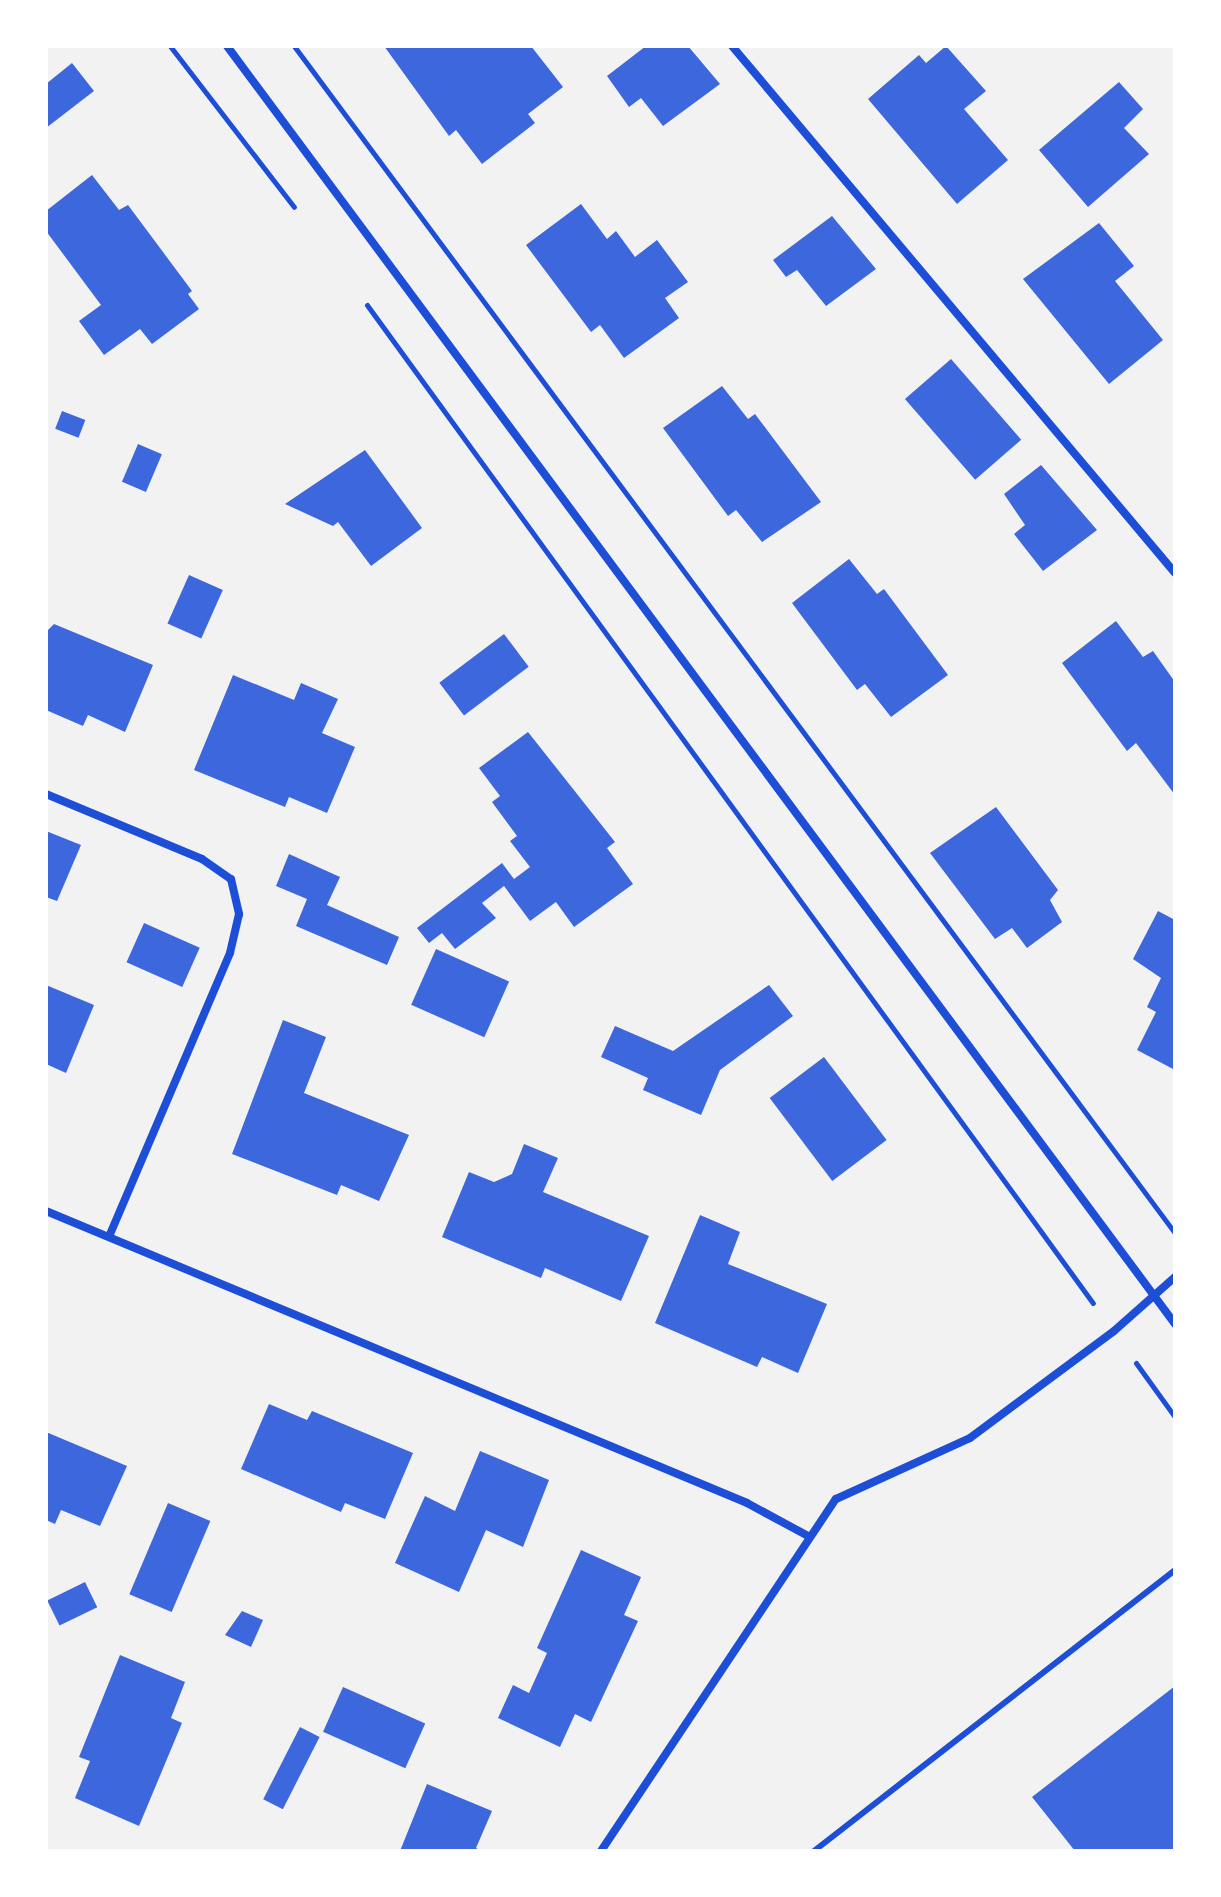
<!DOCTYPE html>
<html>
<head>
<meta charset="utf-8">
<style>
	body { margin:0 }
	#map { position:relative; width:1221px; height:1897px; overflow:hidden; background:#f2f2f2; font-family:Figtree,sans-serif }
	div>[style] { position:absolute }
	.building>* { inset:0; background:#3d67dc; transform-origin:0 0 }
	.path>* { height:5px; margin:-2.5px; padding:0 2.5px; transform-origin:2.5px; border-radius:2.5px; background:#1d4ed8 }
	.service>* { height:6px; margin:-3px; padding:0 3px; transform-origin:3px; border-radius:3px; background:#1d4ed8 }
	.minor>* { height:8px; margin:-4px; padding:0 4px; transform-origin:4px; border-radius:4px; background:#1d4ed8 }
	span { translate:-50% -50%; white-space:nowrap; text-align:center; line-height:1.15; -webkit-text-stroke:6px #fff; paint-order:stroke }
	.frame { position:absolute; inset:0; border:48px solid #fff; pointer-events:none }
</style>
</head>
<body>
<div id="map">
	<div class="building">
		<i style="clip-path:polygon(384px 46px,531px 46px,563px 87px,528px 114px,535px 123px,482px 164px,456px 130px,449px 136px)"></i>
		<i style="clip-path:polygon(646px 46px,688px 46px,720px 84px,663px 126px,641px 98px,629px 107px,607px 76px)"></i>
		<i style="clip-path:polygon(946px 46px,986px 91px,964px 109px,1008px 160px,957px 204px,868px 99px,919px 55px,926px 63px)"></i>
		<i style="clip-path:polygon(72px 63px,94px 91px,46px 128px,46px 84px)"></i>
		<i style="clip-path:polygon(1119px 82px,1143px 109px,1124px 128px,1149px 154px,1088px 207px,1039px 150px)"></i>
		<i style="clip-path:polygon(92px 175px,119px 210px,128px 205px,192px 291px,188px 294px,199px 309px,152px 344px,140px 329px,104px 355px,79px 321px,101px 305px,46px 231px,46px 211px)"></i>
		<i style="clip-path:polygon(581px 204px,607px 239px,616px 231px,635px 257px,657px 240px,688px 282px,665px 298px,679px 318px,624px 358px,600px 325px,591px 332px,526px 245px)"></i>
		<i style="clip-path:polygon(832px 216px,876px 269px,826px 306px,797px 270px,786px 277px,773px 260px)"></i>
		<i style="clip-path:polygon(1099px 223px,1134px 266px,1115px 281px,1163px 340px,1109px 384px,1023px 279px)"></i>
		<i style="left:951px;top:359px;width:107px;height:61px;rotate:49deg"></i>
		<i style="clip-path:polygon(722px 386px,748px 419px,755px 414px,821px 502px,762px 542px,736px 510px,728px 516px,663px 428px)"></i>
		<i style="left:62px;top:411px;width:25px;height:19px;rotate:21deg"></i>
		<i style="left:138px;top:444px;width:26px;height:41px;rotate:23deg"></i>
		<i style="clip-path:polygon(365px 450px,422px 528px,371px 566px,338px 522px,333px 526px,285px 504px)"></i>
		<i style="clip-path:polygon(1041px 465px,1097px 530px,1043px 571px,1014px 534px,1025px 525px,1004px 494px)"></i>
		<i style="clip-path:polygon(849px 559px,877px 594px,884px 589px,948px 675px,891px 717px,865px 684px,857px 690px,792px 603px)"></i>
		<i style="left:189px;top:575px;width:37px;height:53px;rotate:24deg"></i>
		<i style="clip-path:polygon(1116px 621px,1143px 657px,1153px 651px,1175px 682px,1175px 795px,1136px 743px,1127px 751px,1062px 663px)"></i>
		<i style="clip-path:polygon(54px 624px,153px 665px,125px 732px,88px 715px,83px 726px,46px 710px,46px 632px)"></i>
		<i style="left:504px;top:634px;width:41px;height:81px;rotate:53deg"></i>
		<i style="clip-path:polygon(233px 675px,294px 700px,301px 683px,338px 699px,322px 733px,355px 747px,327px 813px,289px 797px,285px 807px,194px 770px)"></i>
		<i style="clip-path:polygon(528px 732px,615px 842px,607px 848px,633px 884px,574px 927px,556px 902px,530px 921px,504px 886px,482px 903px,496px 918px,455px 949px,442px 933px,429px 943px,417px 928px,502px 863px,514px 879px,530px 867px,510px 841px,517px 836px,492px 802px,500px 796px,479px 768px)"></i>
		<i style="clip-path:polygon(996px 807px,1058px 890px,1050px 900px,1062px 922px,1027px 948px,1012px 928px,995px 939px,930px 853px)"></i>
		<i style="clip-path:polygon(46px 831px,81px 845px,57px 901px,46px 897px)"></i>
		<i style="clip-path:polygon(289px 854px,340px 877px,327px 905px,399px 937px,387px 965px,296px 926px,307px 899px,276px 886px)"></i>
		<i style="clip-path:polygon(1158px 911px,1175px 920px,1175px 1070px,1137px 1050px,1156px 1012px,1147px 1007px,1161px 978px,1133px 959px)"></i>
		<i style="left:144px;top:923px;width:61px;height:43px;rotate:24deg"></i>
		<i style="left:436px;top:949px;width:80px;height:61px;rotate:24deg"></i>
		<i style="clip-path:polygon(46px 985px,94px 1005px,66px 1073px,46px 1064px)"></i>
		<i style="clip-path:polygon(769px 985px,793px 1016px,720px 1070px,701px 1115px,643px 1090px,648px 1078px,601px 1057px,615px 1026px,673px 1051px)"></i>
		<i style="clip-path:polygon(283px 1020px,326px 1037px,304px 1093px,409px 1135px,379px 1201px,341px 1185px,337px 1195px,232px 1154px)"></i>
		<i style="left:824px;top:1057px;width:104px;height:68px;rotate:53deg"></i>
		<i style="clip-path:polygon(524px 1144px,558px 1158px,543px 1192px,649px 1236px,621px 1301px,545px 1268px,541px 1278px,442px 1237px,469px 1172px,494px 1182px,512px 1174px)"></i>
		<i style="clip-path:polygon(700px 1215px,740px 1232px,728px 1264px,827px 1304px,798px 1373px,762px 1357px,757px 1367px,655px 1323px)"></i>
		<i style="clip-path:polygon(269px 1404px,307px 1420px,312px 1411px,413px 1453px,385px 1519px,345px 1503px,341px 1512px,241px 1469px)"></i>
		<i style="clip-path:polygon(46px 1432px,127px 1466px,100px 1526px,61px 1510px,55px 1524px,46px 1520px)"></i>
		<i style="clip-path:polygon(480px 1451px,549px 1480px,523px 1547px,486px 1530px,459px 1592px,395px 1563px,425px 1496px,455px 1511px)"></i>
		<i style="left:168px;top:1503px;width:46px;height:99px;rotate:23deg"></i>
		<i style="clip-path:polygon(581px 1550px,641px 1577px,624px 1615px,638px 1621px,591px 1722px,575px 1714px,560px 1747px,498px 1718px,513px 1685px,529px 1693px,547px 1653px,537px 1648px)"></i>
		<i style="left:85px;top:1582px;width:28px;height:42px;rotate:64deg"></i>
		<i style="clip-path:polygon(242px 1611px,263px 1620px,251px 1647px,225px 1635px)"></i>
		<i style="clip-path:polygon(120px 1655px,185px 1682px,171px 1718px,182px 1723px,139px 1826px,75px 1798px,90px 1761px,79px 1757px)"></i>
		<i style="clip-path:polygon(1175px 1686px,1175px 1851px,1075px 1851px,1032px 1797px)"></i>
		<i style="left:343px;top:1687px;width:90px;height:49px;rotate:24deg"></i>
		<i style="left:300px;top:1727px;width:22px;height:81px;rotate:27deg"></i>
		<i style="clip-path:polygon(427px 1784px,492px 1811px,476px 1848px,481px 1851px,400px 1851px)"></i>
	</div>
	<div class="path">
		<i style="left:170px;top:46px;width:203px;rotate:52.4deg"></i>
		<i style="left:294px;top:46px;width:1478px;rotate:53.42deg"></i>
		<i style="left:367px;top:305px;width:1234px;rotate:53.97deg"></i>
		<i style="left:1136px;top:1363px;width:67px;rotate:54.2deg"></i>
	</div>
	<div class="service">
		<i style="left:814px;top:1851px;width:457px;rotate:-37.9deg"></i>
	</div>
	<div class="minor">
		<i style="left:227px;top:46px;width:1591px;rotate:53.43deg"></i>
		<i style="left:732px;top:46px;width:688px;rotate:49.95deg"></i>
		<i style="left:46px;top:794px;width:169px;rotate:22.6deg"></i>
		<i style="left:202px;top:859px;width:35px;rotate:35deg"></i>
		<i style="left:231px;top:879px;width:36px;rotate:77deg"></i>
		<i style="left:239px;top:914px;width:40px;rotate:103deg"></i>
		<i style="left:230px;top:953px;width:308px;rotate:113.1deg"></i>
		<i style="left:46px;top:1211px;width:759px;rotate:22.61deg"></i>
		<i style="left:747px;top:1503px;width:69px;rotate:28.4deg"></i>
		<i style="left:601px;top:1851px;width:423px;rotate:-56.3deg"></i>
		<i style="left:836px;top:1499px;width:147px;rotate:-24.5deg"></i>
		<i style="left:970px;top:1438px;width:179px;rotate:-36.6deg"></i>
		<i style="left:1114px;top:1331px;width:81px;rotate:-41.5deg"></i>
	</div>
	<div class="frame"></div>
</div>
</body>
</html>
